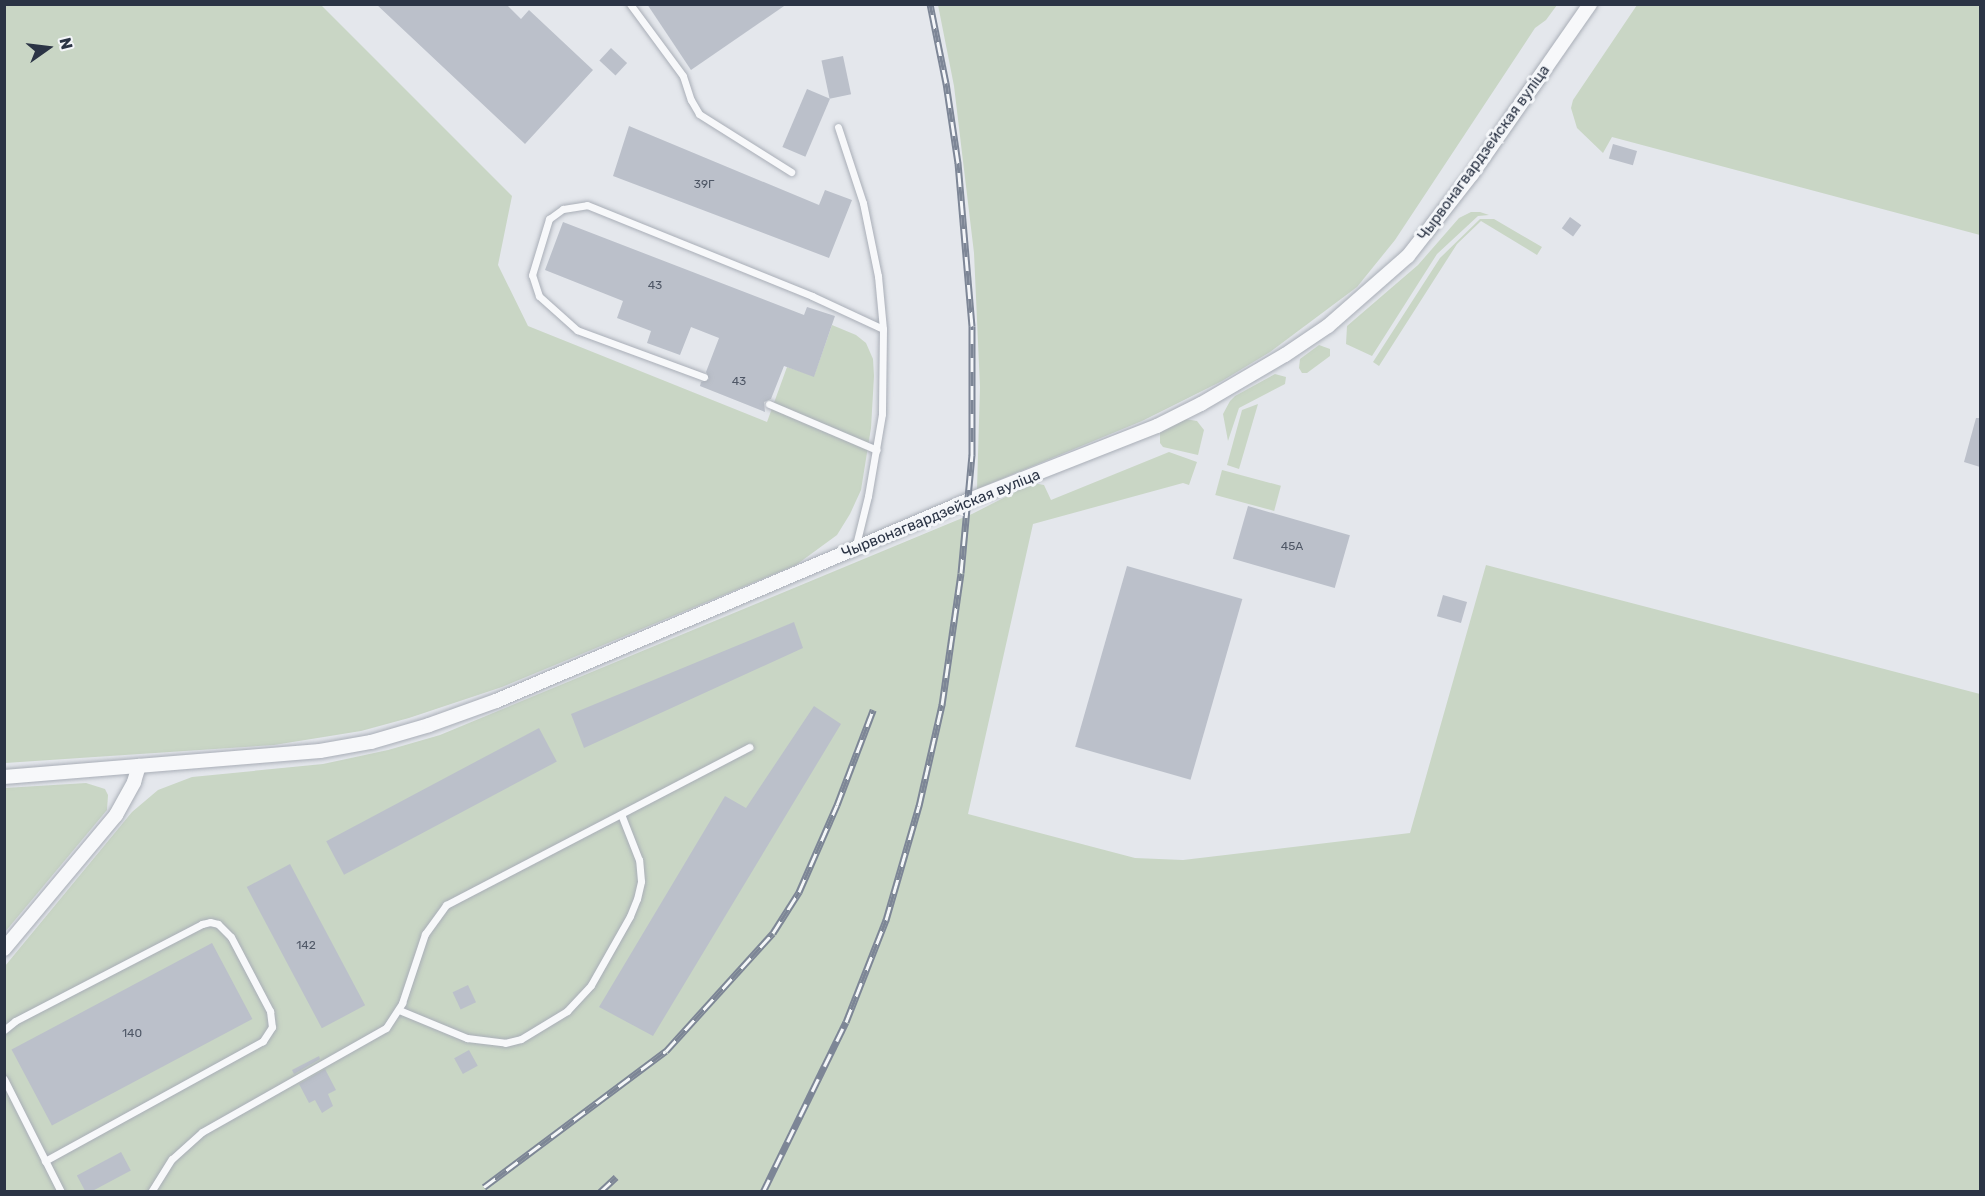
<!DOCTYPE html>
<html>
<head>
<meta charset="utf-8">
<style>
	body { margin:0 }
	#map { position:relative; width:1985px; height:1196px; overflow:hidden; background:#e4e7ec; font-family:Rubik,sans-serif }
	div>[style] { position:absolute }
	.green>* { inset:0; background:#c9d6c5; transform-origin:0 0 }
	.building>* { inset:0; background:#bbc0ca; transform-origin:0 0 }
	.roads { filter:drop-shadow(0 0 2px #a9aeb7) drop-shadow(0 0 2px #a9aeb7) }
	.service>* { height:7px; margin:-3.5px; padding:0 3.5px; transform-origin:3.5px; border-radius:3.5px; background:#f7f8fa }
	.minor>* { height:14px; margin:-7px; padding:0 7px; transform-origin:7px; border-radius:7px; background:#f7f8fa }
	.rail>* { height:7px; margin-top:-3.5px; transform-origin:0; background:repeating-linear-gradient(90deg,#f4f6f9 0 14px,#7d8696 0 28px); box-sizing:border-box; border-block:2px solid #7d8696 }
	span { translate:-50% -50%; white-space:nowrap; text-align:center; line-height:1.15; -webkit-text-stroke:6px #f4f6f9; paint-order:stroke }
	.number-label { font-size:12px; color:#4f5766 }
	.number-label span { -webkit-text-stroke-width:0 }
	.street-label { font-size:15px; color:#2b3445 }
	.frame { position:absolute; inset:0; border:6px solid #2b3445; pointer-events:none }
	.north { position:absolute; left:18px; top:18px; width:60px; height:60px; -webkit-text-stroke:4px #f4f6f9; paint-order:stroke; rotate:76deg; font-size:16px; font-weight:700; line-height:24px; text-align:center; color:#2b3445 }
	.north::after { content:''; display:block; margin:auto; width:21px; height:27px; background:#2b3445; clip-path:polygon(50% 0,100% 100%,50% 72%,0 100%) }
</style>
</head>
<body>
<div id="map">
	<div class="green">
		<i style="clip-path:polygon(4px 5px,321px 5px,512px 196px,498px 265px,528px 326px,767px 422px,787px 367px,814px 376px,832px 325px,856px 335px,866px 343px,873px 359px,874px 376px,871px 428px,861px 490px,850px 514px,837px 535px,796px 565px,502px 687px,409px 718px,361px 731px,274px 745px,5px 763px)"></i>
		<i style="clip-path:polygon(938px 5px,938px 4px,1557px 5px,1546px 20px,1535px 28px,1395px 240px,1357px 287px,1270px 352px,1222px 381px,1142px 421px,977px 489px,980px 387px,974px 253px,954px 86px)"></i>
		<i style="clip-path:polygon(1637px 5px,1980px 5px,1980px 235px,1612px 137px,1603px 153px,1577px 128px,1571px 108px,1573px 100px)"></i>
		<i style="clip-path:polygon(1471px 212px,1480px 212px,1489px 215px,1478px 216px,1437px 254px,1372px 356px,1346px 344px,1347px 326px,1418px 265px,1459px 218px)"></i>
		<i style="clip-path:polygon(1480px 219px,1494px 219px,1542px 247px,1537px 255px,1481px 221px,1457px 244px,1379px 366px,1373px 362px,1440px 258px)"></i>
		<i style="clip-path:polygon(1319px 345px,1330px 349px,1330px 356px,1307px 373px,1302px 373px,1299px 368px,1300px 359px)"></i>
		<i style="clip-path:polygon(1275px 374px,1286px 377px,1285px 384px,1239px 408px,1228px 441px,1223px 414px,1230px 401px,1235px 396px)"></i>
		<i style="clip-path:polygon(1258px 404px,1239px 469px,1227px 465px,1242px 410px)"></i>
		<i style="clip-path:polygon(1185px 419px,1197px 421px,1204px 430px,1198px 455px,1163px 447px,1160px 443px,1160px 433px)"></i>
		<i style="clip-path:polygon(1169px 452px,1197px 462px,1189px 485px,1183px 483px,1033px 524px,968px 814px,1135px 858px,1183px 860px,1410px 833px,1486px 565px,1980px 694px,1980px 1191px,5px 1192px,5px 966px,132px 812px,158px 790px,192px 777px,323px 764px,388px 750px,440px 735px,972px 514px,1033px 483px,1044px 485px,1051px 500px)"></i>
		<i style="left:1222px;top:470px;width:61px;height:26px;rotate:15deg"></i>
		<i style="clip-path:polygon(86px 783px,105px 789px,108px 795px,107px 810px,5px 932px,5px 788px)"></i>
	</div>
	<div class="building">
		<i style="clip-path:polygon(376px 4px,506px 4px,521px 19px,529px 10px,593px 70px,525px 144px)"></i>
		<i style="clip-path:polygon(647px 4px,787px 4px,691px 70px)"></i>
		<i style="left:611px;top:48px;width:22px;height:17px;rotate:43deg"></i>
		<i style="left:843px;top:56px;width:39px;height:22px;rotate:78deg"></i>
		<i style="left:807px;top:89px;width:25px;height:63px;rotate:23deg"></i>
		<i style="clip-path:polygon(629px 126px,819px 205px,825px 190px,852px 200px,829px 258px,613px 176px)"></i>
		<i style="left:1613px;top:144px;width:25px;height:15px;rotate:16deg"></i>
		<i style="left:1570px;top:217px;width:14px;height:14px;rotate:36deg"></i>
		<i style="clip-path:polygon(563px 222px,804px 315px,807px 307px,835px 316px,814px 377px,784px 366px,771px 399px,764px 402px,765px 412px,700px 386px,701px 382px,709px 379px,706px 372px,719px 338px,691px 327px,680px 355px,647px 343px,651px 331px,617px 318px,623px 301px,545px 270px)"></i>
		<i style="clip-path:polygon(1976px 418px,1980px 418px,1980px 467px,1964px 462px)"></i>
		<i style="left:1248px;top:506px;width:106px;height:55px;rotate:16deg"></i>
		<i style="left:1127px;top:566px;width:120px;height:188px;rotate:16deg"></i>
		<i style="left:1443px;top:595px;width:25px;height:22px;rotate:16deg"></i>
		<i style="clip-path:polygon(794px 622px,803px 648px,584px 748px,571px 714px)"></i>
		<i style="clip-path:polygon(814px 706px,841px 724px,653px 1036px,599px 1007px,725px 796px,746px 808px)"></i>
		<i style="left:539px;top:728px;width:38px;height:241px;rotate:62deg"></i>
		<i style="left:290px;top:864px;width:160px;height:49px;rotate:62deg"></i>
		<i style="left:212px;top:943px;width:86px;height:227px;rotate:62deg"></i>
		<i style="left:468px;top:985px;width:19px;height:17px;rotate:65deg"></i>
		<i style="left:469px;top:1050px;width:18px;height:17px;rotate:61deg"></i>
		<i style="clip-path:polygon(319px 1056px,320px 1059px,294px 1074px,292px 1070px)"></i>
		<i style="clip-path:polygon(325px 1069px,336px 1090px,328px 1094px,333px 1106px,322px 1113px,315px 1100px,309px 1103px,299px 1084px)"></i>
		<i style="left:121px;top:1152px;width:21px;height:50px;rotate:62deg"></i>
	</div>
	<div class="roads">
		<div class="service">
			<i style="left:630px;top:4px;width:89px;rotate:53.6deg"></i>
			<i style="left:683px;top:76px;width:25px;rotate:72deg"></i>
			<i style="left:691px;top:100px;width:16px;rotate:60deg"></i>
			<i style="left:699px;top:114px;width:109px;rotate:32.2deg"></i>
			<i style="left:838px;top:127px;width:80px;rotate:71.8deg"></i>
			<i style="left:863px;top:203px;width:75px;rotate:78.4deg"></i>
			<i style="left:878px;top:276px;width:53px;rotate:84.6deg"></i>
			<i style="left:883px;top:329px;width:85px;rotate:90.7deg"></i>
			<i style="left:882px;top:414px;width:83px;rotate:99.7deg"></i>
			<i style="left:868px;top:496px;width:55px;rotate:103.8deg"></i>
			<i style="left:704px;top:377px;width:135px;rotate:-159.7deg"></i>
			<i style="left:577px;top:330px;width:51px;rotate:-138.2deg"></i>
			<i style="left:539px;top:296px;width:22px;rotate:-108deg"></i>
			<i style="left:532px;top:275px;width:59px;rotate:-73.1deg"></i>
			<i style="left:549px;top:219px;width:17px;rotate:-36deg"></i>
			<i style="left:563px;top:209px;width:24px;rotate:-9deg"></i>
			<i style="left:587px;top:205px;width:243px;rotate:22deg"></i>
			<i style="left:812px;top:296px;width:78px;rotate:24.9deg"></i>
			<i style="left:769px;top:404px;width:117px;rotate:23.1deg"></i>
			<i style="left:399px;top:1010px;width:74px;rotate:22.4deg"></i>
			<i style="left:467px;top:1038px;width:38px;rotate:7deg"></i>
			<i style="left:505px;top:1043px;width:16px;rotate:-14deg"></i>
			<i style="left:521px;top:1039px;width:54px;rotate:-31.3deg"></i>
			<i style="left:567px;top:1011px;width:35px;rotate:-47deg"></i>
			<i style="left:591px;top:985px;width:79px;rotate:-60.5deg"></i>
			<i style="left:630px;top:916px;width:18px;rotate:-68deg"></i>
			<i style="left:637px;top:899px;width:18px;rotate:-77deg"></i>
			<i style="left:641px;top:881px;width:21px;rotate:-95deg"></i>
			<i style="left:639px;top:860px;width:49px;rotate:-111.4deg"></i>
			<i style="left:4px;top:1030px;width:14px;rotate:-39deg"></i>
			<i style="left:15px;top:1021px;width:211px;rotate:-27.4deg"></i>
			<i style="left:202px;top:924px;width:8px;rotate:-14deg"></i>
			<i style="left:210px;top:922px;width:8px;rotate:14deg"></i>
			<i style="left:218px;top:924px;width:18px;rotate:45deg"></i>
			<i style="left:231px;top:937px;width:84px;rotate:62.2deg"></i>
			<i style="left:270px;top:1011px;width:16px;rotate:83deg"></i>
			<i style="left:272px;top:1027px;width:17px;rotate:123deg"></i>
			<i style="left:263px;top:1041px;width:249px;rotate:151.2deg"></i>
			<i style="left:4px;top:1079px;width:127px;rotate:63.2deg"></i>
			<i style="left:151px;top:1192px;width:39px;rotate:-58deg"></i>
			<i style="left:172px;top:1159px;width:40px;rotate:-42deg"></i>
			<i style="left:202px;top:1132px;width:211px;rotate:-29.5deg"></i>
			<i style="left:386px;top:1028px;width:30px;rotate:-57deg"></i>
			<i style="left:402px;top:1003px;width:73px;rotate:-71.6deg"></i>
			<i style="left:425px;top:934px;width:36px;rotate:-54deg"></i>
			<i style="left:446px;top:905px;width:342px;rotate:-27.5deg"></i>
		</div>
		<div class="minor">
			<i style="left:4px;top:777px;width:317px;rotate:-4.7deg"></i>
			<i style="left:320px;top:751px;width:52px;rotate:-10deg"></i>
			<i style="left:371px;top:742px;width:60px;rotate:-16.3deg"></i>
			<i style="left:429px;top:725px;width:71px;rotate:-19.7deg"></i>
			<i style="left:496px;top:701px;width:514px;rotate:-23.02deg"></i>
			<i style="left:969px;top:500px;width:202px;rotate:-21.5deg"></i>
			<i style="left:1157px;top:426px;width:49px;rotate:-26.6deg"></i>
			<i style="left:1201px;top:404px;width:97px;rotate:-30.3deg"></i>
			<i style="left:1285px;top:355px;width:52px;rotate:-34deg"></i>
			<i style="left:1328px;top:326px;width:106px;rotate:-41.2deg"></i>
			<i style="left:1408px;top:256px;width:104px;rotate:-52deg"></i>
			<i style="left:1472px;top:174px;width:207px;rotate:-55.2deg"></i>
			<i style="left:4px;top:949px;width:175px;rotate:-50.1deg"></i>
			<i style="left:116px;top:815px;width:38px;rotate:-61deg"></i>
			<i style="left:134px;top:782px;width:17px;rotate:-73deg"></i>
		</div>
	</div>
	<div class="rail">
		<i style="left:484px;top:1187px;width:227px;rotate:-36.8deg"></i>
		<i style="left:666px;top:1051px;width:159px;rotate:-47.8deg"></i>
		<i style="left:773px;top:933px;width:49px;rotate:-57.6deg"></i>
		<i style="left:799px;top:892px;width:95px;rotate:-66.4deg"></i>
		<i style="left:837px;top:805px;width:102px;rotate:-69.2deg"></i>
		<i style="left:600px;top:1192px;width:22px;rotate:-43deg"></i>
		<i style="left:763px;top:1192px;width:189px;rotate:-64deg"></i>
		<i style="left:846px;top:1022px;width:110px;rotate:-68.6deg"></i>
		<i style="left:886px;top:920px;width:119px;rotate:-73.9deg"></i>
		<i style="left:919px;top:806px;width:104px;rotate:-77.2deg"></i>
		<i style="left:942px;top:705px;width:133px;rotate:-81.8deg"></i>
		<i style="left:961px;top:573px;width:119px;rotate:-84.7deg"></i>
		<i style="left:972px;top:455px;width:129px;rotate:-90deg"></i>
		<i style="left:972px;top:326px;width:164px;rotate:-94.9deg"></i>
		<i style="left:958px;top:163px;width:81px;rotate:-98.5deg"></i>
		<i style="left:946px;top:83px;width:81px;rotate:-101.4deg"></i>
	</div>
	<div class="number-label">
		<span style="left:704px;top:185px">39Г</span>
		<span style="left:655px;top:286px">43</span>
		<span style="left:739px;top:382px">43</span>
		<span style="left:1292px;top:547px">45А</span>
		<span style="left:306px;top:946px">142</span>
		<span style="left:132px;top:1034px">140</span>
	</div>
	<div class="street-label">
		<span style="left:1484px;top:153px;rotate:-54deg">Чырвонагвардзейская вуліца</span>
		<span style="left:941px;top:514px;rotate:-22deg">Чырвонагвардзейская вуліца</span>
	</div>
	<div class="frame"></div>
	<div class="north">N</div>
</div>
</body>
</html>
